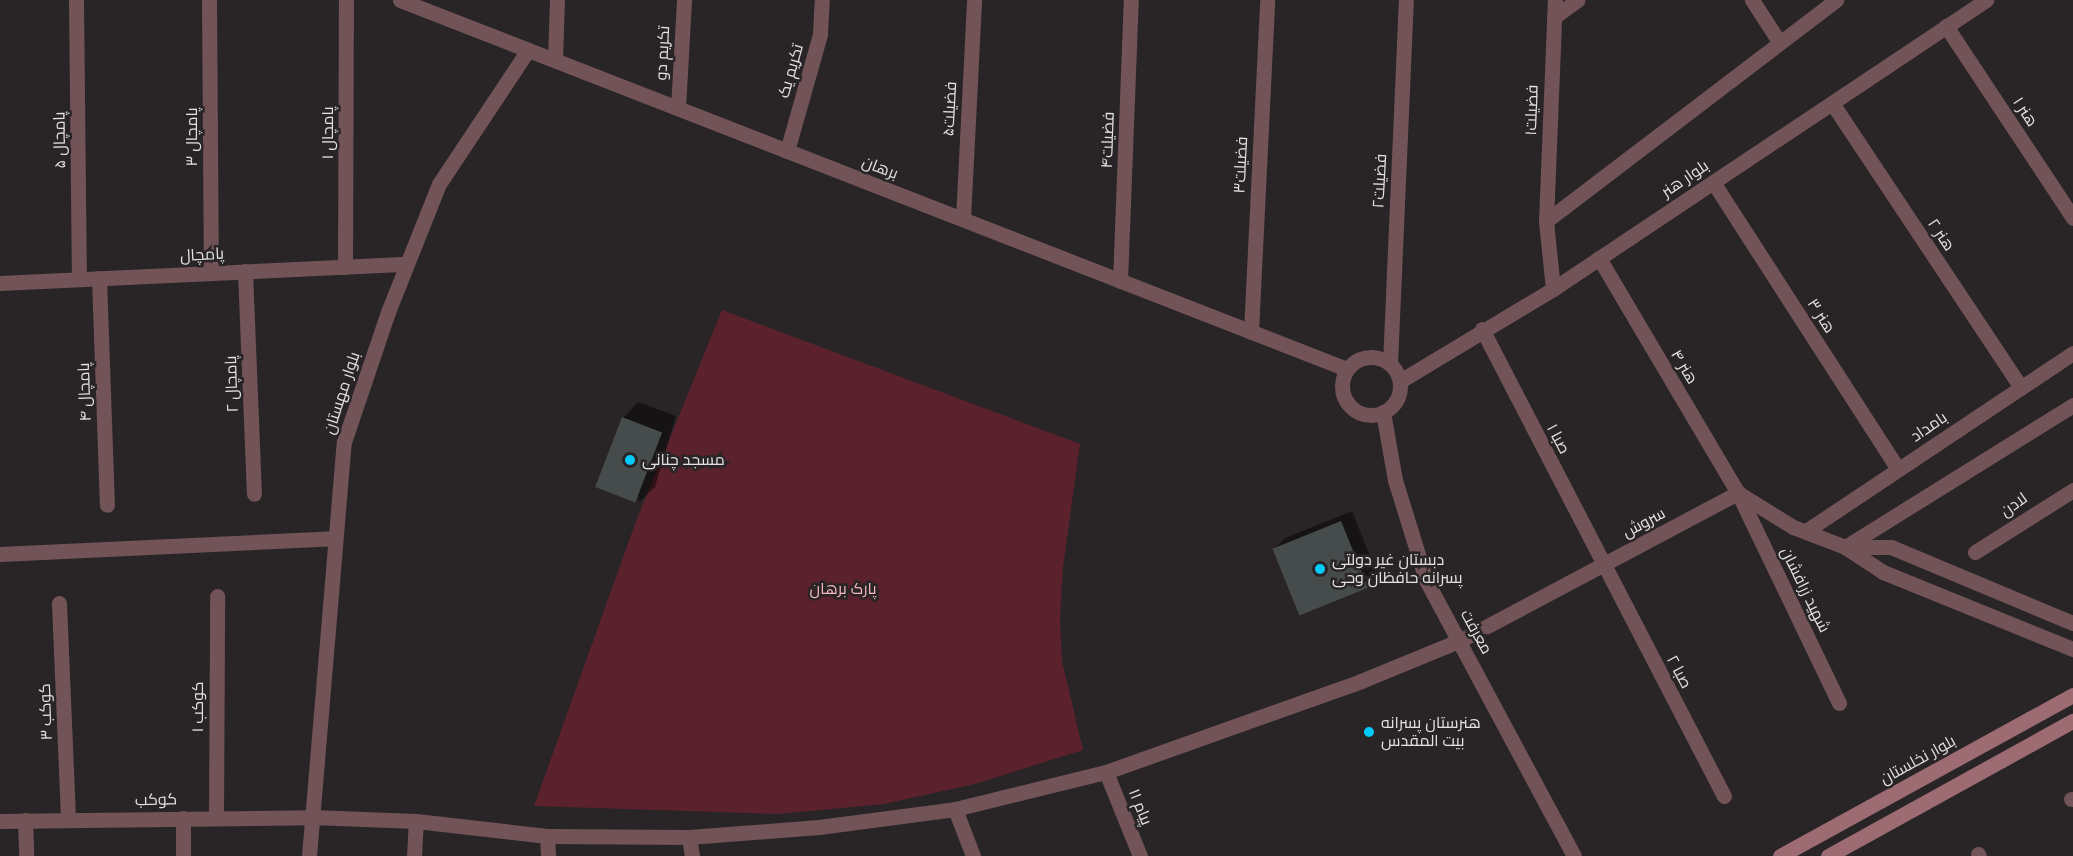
<!DOCTYPE html>
<html>
<head>
<meta charset="utf-8">
<style>
	body { margin:0 }
	#map { position:relative; width:2073px; height:856px; overflow:hidden; background:#292526; font-family:"Public Sans",Cairo,sans-serif }
	div>[style] { position:absolute }
	.green>* { inset:0; background:#5b212d }
	.shadow>* { inset:0; background:#0007 }
	.building>* { inset:0; background:#464b4c; transform-origin:0 0 }
	.minor>* { height:15px; margin:-7.5px; padding:0 7.5px; transform-origin:7.5px; border-radius:7.5px; background:#725357 }
	.tertiary>* { height:15px; margin:-7.5px; padding:0 7.5px; transform-origin:7.5px; border-radius:7.5px; background:#725357 }
	.tertiary>.ring { margin:-7.5px; padding:0; box-sizing:content-box; background:none; border:15px solid #725357; border-radius:50% }
	.secondary>* { height:15px; margin:-7.5px; padding:0 7.5px; transform-origin:7.5px; border-radius:7.5px; background:#9d6b72 }
	.dots>* { width:16px; height:16px; translate:-50% -50%; box-sizing:border-box; border:3px solid #292526; border-radius:50% }
	span { translate:-50% -50%; white-space:nowrap; text-align:center; line-height:1.15; -webkit-text-stroke:5px #292526; paint-order:stroke }
	.street-label { font-size:16px; color:#e4e1e2 }
	.poi-label { font-size:16px; color:#e4e1e2 }
	.left { translate:0 -50%; text-align:left }
	.park-label { font-size:16px; color:#f6b6be }
</style>
</head>
<body>
<div id="map">
	<div class="green">
		<i style="clip-path:polygon(722px 310px,1080px 444px,1063px 567px,1060px 619px,1062px 661px,1083px 750px,975px 784px,884px 804px,778px 814px,534px 806px,635px 524px)"></i>
	</div>
	<div class="shadow">
		<i style="clip-path:polygon(638px 402px,676px 416px,655px 487px,639px 502px,623px 418px)"></i>
		<i style="clip-path:polygon(1352px 511px,1378px 576px,1367px 587px,1274px 549px,1285px 538px)"></i>
	</div>
	<div class="building">
		<i style="left:622px;top:417px;width:43px;height:75px;rotate:21deg"></i>
		<i style="left:1341px;top:521px;width:72px;height:74px;rotate:68deg"></i>
	</div>
	<div class="minor">
		<i style="left:76px;top:0;width:279px;rotate:89.4deg"></i>
		<i style="left:209px;top:0;width:273px;rotate:89.6deg"></i>
		<i style="left:1752px;top:0;width:48px;rotate:57deg"></i>
		<i style="left:1554px;top:17px;width:29px;rotate:-36deg"></i>
		<i style="left:1946px;top:26px;width:230px;rotate:56.5deg"></i>
		<i style="left:555px;top:60px;width:60px;rotate:-88.1deg"></i>
		<i style="left:1832px;top:103px;width:342px;rotate:56.4deg"></i>
		<i style="left:678px;top:108px;width:108px;rotate:-86.8deg"></i>
		<i style="left:787px;top:151px;width:122px;rotate:-74.2deg"></i>
		<i style="left:820px;top:34px;width:34px;rotate:-87deg"></i>
		<i style="left:1713px;top:182px;width:341px;rotate:57.2deg"></i>
		<i style="left:1546px;top:221px;width:221px;rotate:-87.7deg"></i>
		<i style="left:1599px;top:258px;width:273px;rotate:59.4deg"></i>
		<i style="left:1738px;top:493px;width:233px;rotate:64.3deg"></i>
		<i style="left:345px;top:267px;width:267px;rotate:-89.8deg"></i>
		<i style="left:245px;top:271px;width:223px;rotate:87.7deg"></i>
		<i style="left:99px;top:278px;width:227px;rotate:88deg"></i>
		<i style="left:1120px;top:281px;width:281px;rotate:-87.8deg"></i>
		<i style="left:0;top:283px;width:407px;rotate:-2.7deg"></i>
		<i style="left:1482px;top:329px;width:526px;rotate:62.61deg"></i>
		<i style="left:1251px;top:332px;width:332px;rotate:-87.2deg"></i>
		<i style="left:1390px;top:364px;width:364px;rotate:-87.5deg"></i>
		<i style="left:1806px;top:531px;width:321px;rotate:-33.7deg"></i>
		<i style="left:1845px;top:547px;width:269px;rotate:-31.9deg"></i>
		<i style="left:1975px;top:552px;width:116px;rotate:-32.3deg"></i>
		<i style="left:0;top:554px;width:334px;rotate:-2.7deg"></i>
		<i style="left:59px;top:603px;width:217px;rotate:87.6deg"></i>
		<i style="left:1106px;top:772px;width:91px;rotate:68deg"></i>
		<i style="left:2071px;top:799px;width:2px"></i>
		<i style="left:955px;top:809px;width:50px;rotate:69deg"></i>
		<i style="left:183px;top:818px;width:38px;rotate:90deg"></i>
		<i style="left:216px;top:818px;width:222px;rotate:-89.7deg"></i>
		<i style="left:25px;top:820px;width:36px;rotate:88deg"></i>
		<i style="left:0;top:821px;width:312px;rotate:-0.7deg"></i>
		<i style="left:312px;top:817px;width:104px;rotate:2.2deg"></i>
		<i style="left:416px;top:821px;width:132px;rotate:6.5deg"></i>
		<i style="left:547px;top:836px;width:142px;rotate:0.4deg"></i>
		<i style="left:689px;top:837px;width:130px;rotate:-4.4deg"></i>
		<i style="left:819px;top:827px;width:137px;rotate:-7.5deg"></i>
		<i style="left:955px;top:809px;width:155px;rotate:-13.8deg"></i>
		<i style="left:1106px;top:772px;width:271px;rotate:-19.6deg"></i>
		<i style="left:1361px;top:681px;width:108px;rotate:-22.3deg"></i>
		<i style="left:547px;top:836px;width:20px;rotate:87deg"></i>
		<i style="left:689px;top:837px;width:19px;rotate:81deg"></i>
		<i style="left:1978px;top:854px;width:2px;rotate:63deg"></i>
		<i style="left:414px;top:856px;width:35px;rotate:-87deg"></i>
	</div>
	<div class="tertiary">
		<i style="left:400px;top:0;width:1016px;rotate:21.29deg"></i>
		<i style="left:963px;top:219px;width:219px;rotate:-87.1deg"></i>
		<i style="left:1553px;top:289px;width:68px;rotate:-95.9deg"></i>
		<i style="left:1546px;top:221px;width:365px;rotate:-37.3deg"></i>
		<i class="ring" style="left:1342px;top:357px;width:43px;height:43px"></i>
		<i style="left:1400px;top:381px;width:179px;rotate:-31deg"></i>
		<i style="left:1553px;top:289px;width:521px;rotate:-33.72deg"></i>
		<i style="left:1383px;top:412px;width:69px;rotate:80deg"></i>
		<i style="left:1395px;top:480px;width:105px;rotate:72.8deg"></i>
		<i style="left:1426px;top:580px;width:313px;rotate:61.8deg"></i>
		<i style="left:1845px;top:547px;width:46px"></i>
		<i style="left:1891px;top:547px;width:197px;rotate:22.7deg"></i>
		<i style="left:1461px;top:640px;width:314px;rotate:-28deg"></i>
		<i style="left:1738px;top:493px;width:65px;rotate:31.7deg"></i>
		<i style="left:1793px;top:527px;width:56px;rotate:21deg"></i>
		<i style="left:1845px;top:547px;width:45px;rotate:33.3deg"></i>
		<i style="left:1883px;top:572px;width:205px;rotate:22.1deg"></i>
		<i style="left:309px;top:856px;width:415px;rotate:-85.2deg"></i>
		<i style="left:344px;top:442px;width:137px;rotate:-71.3deg"></i>
		<i style="left:388px;top:312px;width:138px;rotate:-68.3deg"></i>
		<i style="left:439px;top:184px;width:161px;rotate:-56.4deg"></i>
	</div>
	<div class="secondary">
		<i style="left:1780px;top:856px;width:334px;rotate:-28.8deg"></i>
		<i style="left:1828px;top:856px;width:280px;rotate:-28.9deg"></i>
	</div>
	<div class="dots">
		<i style="left:630px;top:460px;background:#02cbf9"></i>
		<i style="left:1320px;top:569px;background:#02cbf9"></i>
		<i style="left:1369px;top:732px;background:#02cbf9"></i>
	</div>
	<div class="street-label">
		<span style="left:663px;top:53px;rotate:-87deg">تکریم دو</span>
		<span style="left:791px;top:71px;rotate:-74deg">تکریم یک</span>
		<span style="left:950px;top:109px;rotate:-87deg">فضیلت۵</span>
		<span style="left:1532px;top:110px;rotate:-88deg">فضیلت۱</span>
		<span style="left:2025px;top:112px;rotate:57deg">هنر ۱</span>
		<span style="left:328px;top:133px;rotate:-90deg">پامچال ۱</span>
		<span style="left:192px;top:137px;rotate:-90deg">پامچال ۳</span>
		<span style="left:60px;top:140px;rotate:-91deg">پامچال ۵</span>
		<span style="left:1108px;top:140px;rotate:-88deg">فضیلت۴</span>
		<span style="left:1241px;top:165px;rotate:-87deg">فضیلت۳</span>
		<span style="left:880px;top:168px;rotate:21deg">برهان</span>
		<span style="left:1685px;top:179px;rotate:-34deg">بلوار هنر</span>
		<span style="left:1380px;top:181px;rotate:-87deg">فضیلت۲</span>
		<span style="left:1941px;top:235px;rotate:56deg">هنر ۲</span>
		<span style="left:202px;top:255px;rotate:-3deg">پامچال</span>
		<span style="left:1821px;top:316px;rotate:57deg">هنر ۳</span>
		<span style="left:1684px;top:367px;rotate:59deg">هنر ۴</span>
		<span style="left:232px;top:384px;rotate:-92deg">پامچال ۲</span>
		<span style="left:85px;top:392px;rotate:-92deg">پامچال ۴</span>
		<span style="left:342px;top:393px;rotate:-72deg">بلوار مهستان</span>
		<span style="left:1929px;top:427px;rotate:-34deg">بامداد</span>
		<span style="left:1558px;top:439px;rotate:62deg">صبا ۱</span>
		<span style="left:2014px;top:505px;rotate:-35deg">لادن</span>
		<span style="left:1644px;top:523px;rotate:-28deg">سروش</span>
		<span style="left:1805px;top:590px;rotate:64deg">شهید زرافشان</span>
		<span style="left:1476px;top:632px;rotate:61deg">معرفت</span>
		<span style="left:1679px;top:672px;rotate:62deg">صبا ۲</span>
		<span style="left:198px;top:707px;rotate:-90deg">کوکب ۱</span>
		<span style="left:46px;top:712px;rotate:-92deg">کوکب ۳</span>
		<span style="left:1918px;top:760px;rotate:-29deg">بلوار نخلستان</span>
		<span style="left:156px;top:800px;rotate:-1deg">کوکب</span>
		<span style="left:1140px;top:807px;rotate:68deg">پیام ۱۱</span>
	</div>
	<div class="poi-label">
		<span class="left" style="left:642px;top:460px">مسجد چنانی</span>
		<span class="left" style="left:1332px;top:569px">دبستان غیر دولتی<br>پسرانه حافظان وحی</span>
		<span class="left" style="left:1381px;top:732px">هنرستان پسرانه<br>بیت المقدس</span>
	</div>
	<div class="park-label">
		<span style="left:843px;top:589px">پارک برهان</span>
	</div>
</div>
</body>
</html>
